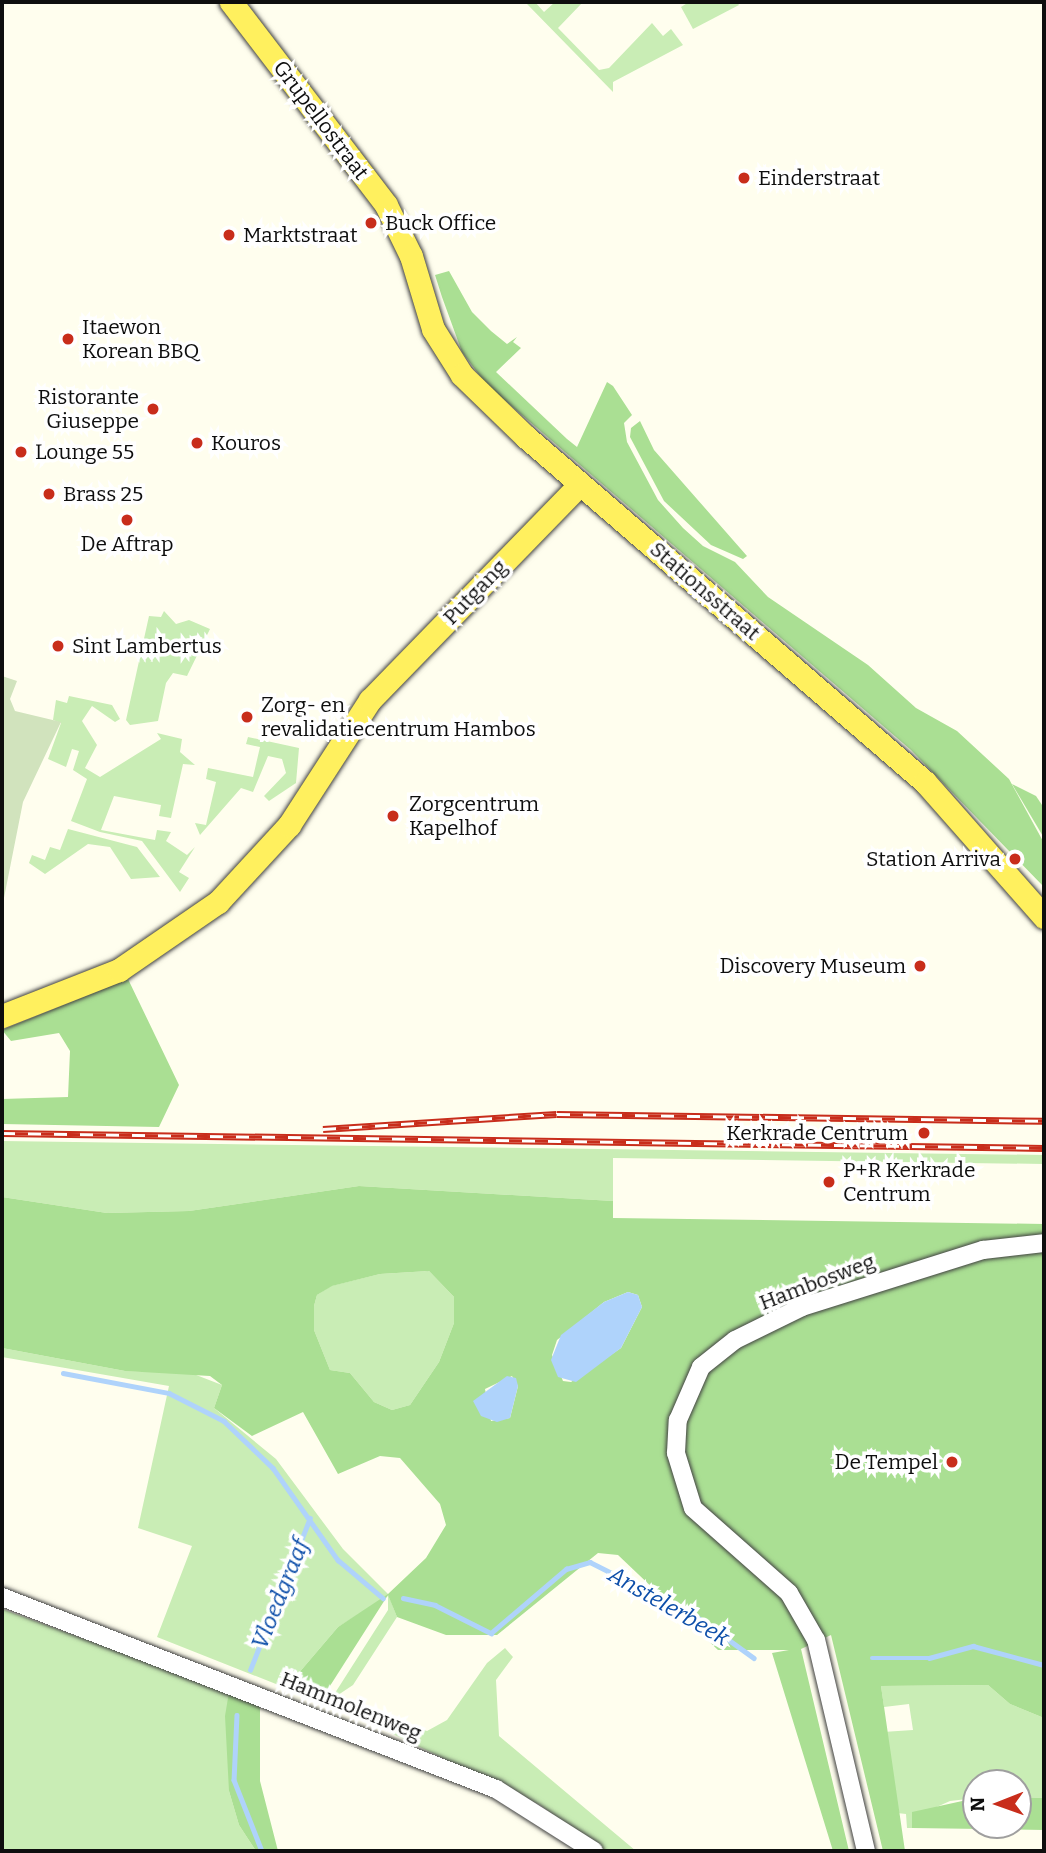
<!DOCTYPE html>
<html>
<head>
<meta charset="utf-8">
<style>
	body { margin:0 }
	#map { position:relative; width:1046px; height:1853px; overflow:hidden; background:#fffeee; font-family:Bitter,serif }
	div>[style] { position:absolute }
	.green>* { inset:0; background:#c9edb5 }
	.forest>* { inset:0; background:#aadf93 }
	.cemetery>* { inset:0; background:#d1e3bd }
	.water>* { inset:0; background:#afd3fb }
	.stream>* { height:4.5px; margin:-2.25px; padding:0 2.25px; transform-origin:2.25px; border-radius:2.25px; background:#afd3fb }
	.roads { filter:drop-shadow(0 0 2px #414141) drop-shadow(0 0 2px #414141) }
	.minor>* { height:18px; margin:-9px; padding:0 9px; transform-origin:9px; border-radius:9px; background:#fff }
	.major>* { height:23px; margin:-11.5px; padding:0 11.5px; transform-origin:11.5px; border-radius:11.5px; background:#fff05e }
	.rail>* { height:7px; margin-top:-3.5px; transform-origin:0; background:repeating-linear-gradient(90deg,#fff 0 13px,#c82d1b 0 26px); box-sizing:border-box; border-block:2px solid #c82d1b }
	.dots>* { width:19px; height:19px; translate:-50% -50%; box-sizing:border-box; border:4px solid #fff; border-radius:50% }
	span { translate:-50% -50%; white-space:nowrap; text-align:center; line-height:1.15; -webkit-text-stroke:7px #fff; paint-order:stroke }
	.street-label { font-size:21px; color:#0e0e0e }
	.poi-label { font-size:21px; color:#0e0e0e }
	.left { translate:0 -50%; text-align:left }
	.right { translate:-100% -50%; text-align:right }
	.water-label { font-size:23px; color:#0d4ea9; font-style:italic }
	.frame { position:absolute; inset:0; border:4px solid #0e0e0e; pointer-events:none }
	.north { position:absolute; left:962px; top:1769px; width:70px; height:70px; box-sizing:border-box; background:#fff; border:2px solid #9f9f9f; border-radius:50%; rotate:269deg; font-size:19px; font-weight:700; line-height:28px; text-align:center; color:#0e0e0e }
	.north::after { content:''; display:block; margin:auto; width:24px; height:32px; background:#c82d1b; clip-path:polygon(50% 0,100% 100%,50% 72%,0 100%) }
</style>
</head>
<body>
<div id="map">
	<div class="green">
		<i style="clip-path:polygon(535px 2px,544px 12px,555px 2px,583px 2px,558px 28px,599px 70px,609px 68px,652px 23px,663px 36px,671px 29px,683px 45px,613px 82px,613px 92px,527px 4px)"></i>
		<i style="clip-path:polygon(689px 2px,737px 2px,739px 5px,693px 29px,681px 7px)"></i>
		<i style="clip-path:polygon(164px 611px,176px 624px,189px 620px,210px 629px,187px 676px,173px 673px,166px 683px,158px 721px,130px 725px,126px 720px,149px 616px,161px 617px)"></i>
		<i style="clip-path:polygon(69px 696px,112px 705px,120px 719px,115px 722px,92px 706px,82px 721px,97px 745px,85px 768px,100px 777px,161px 739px,157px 733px,182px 739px,180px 752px,195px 765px,183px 764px,171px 818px,159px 816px,161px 805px,114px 796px,101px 830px,155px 840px,157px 830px,171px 832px,166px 841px,187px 855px,195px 847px,179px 872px,189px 878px,180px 892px,142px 841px,100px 832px,71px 821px,87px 779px,73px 770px,79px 751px,72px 749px,66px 767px,48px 759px,61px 723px,53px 720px,56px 700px,67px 703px)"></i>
		<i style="clip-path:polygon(248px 737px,299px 748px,296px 783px,269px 801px,264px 796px,286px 773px,282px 759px,268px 756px,253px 792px,241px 788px,200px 835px,195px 823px,206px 825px,216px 782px,206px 779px,208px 768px,253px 777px,260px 747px,246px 744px)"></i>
		<i style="clip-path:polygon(68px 829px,137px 847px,160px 877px,131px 879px,110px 847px,88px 844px,45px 874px,29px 863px,32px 855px,45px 860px,50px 847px,60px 850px)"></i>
		<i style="clip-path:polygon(2px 1141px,1044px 1155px,1044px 1164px,613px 1158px,613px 1201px,359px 1186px,189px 1211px,107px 1213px,2px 1197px)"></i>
		<i style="clip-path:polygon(429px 1271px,454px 1297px,454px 1323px,439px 1362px,410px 1405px,392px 1410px,374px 1402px,350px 1373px,330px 1370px,314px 1330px,314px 1306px,317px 1295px,331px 1286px,380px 1274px)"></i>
		<i style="clip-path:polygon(2px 1348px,125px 1371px,191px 1373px,222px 1385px,214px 1408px,276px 1459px,343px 1549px,388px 1594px,397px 1617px,353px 1685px,335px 1697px,427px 1731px,447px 1720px,487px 1663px,505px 1648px,513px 1657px,496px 1680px,499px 1736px,636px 1851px,603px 1851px,540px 1805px,339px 1708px,334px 1696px,335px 1693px,388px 1610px,388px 1596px,338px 1627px,286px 1688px,157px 1637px,192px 1546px,138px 1528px,169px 1386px,2px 1357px)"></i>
		<i style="clip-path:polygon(2px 1609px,229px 1692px,229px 1791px,239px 1825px,256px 1851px,2px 1851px)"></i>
		<i style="clip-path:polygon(988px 1685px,1010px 1704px,1044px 1718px,1044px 1798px,1018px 1797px,1018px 1783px,976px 1783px,976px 1798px,950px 1801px,912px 1818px,912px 1828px,907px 1828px,906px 1814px,897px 1813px,883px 1732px,913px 1730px,909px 1704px,884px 1707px,881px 1686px)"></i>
	</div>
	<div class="forest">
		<i style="clip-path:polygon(449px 271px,472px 312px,491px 331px,507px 344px,517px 337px,513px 342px,521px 348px,496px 372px,567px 439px,577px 447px,607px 382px,613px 386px,632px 415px,624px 423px,627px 442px,658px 500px,683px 528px,703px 546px,735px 562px,768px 597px,868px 665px,916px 708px,957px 731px,1009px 779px,1044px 843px,1044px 887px,911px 750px,486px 384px,462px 352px,442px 297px,435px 275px)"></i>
		<i style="clip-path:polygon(640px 421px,654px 450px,747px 556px,743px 559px,711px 545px,664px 501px,630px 437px,631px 428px)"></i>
		<i style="clip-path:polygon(1012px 784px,1036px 796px,1044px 808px,1044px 838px)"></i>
		<i style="clip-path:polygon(128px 979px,179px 1085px,159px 1127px,2px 1124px,2px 1099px,68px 1097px,70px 1051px,59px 1033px,11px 1041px,2px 1030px)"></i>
		<i style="clip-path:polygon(evenodd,359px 1186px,613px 1201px,613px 1218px,1044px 1224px,1044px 1718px,1010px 1704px,988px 1685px,881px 1686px,905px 1851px,883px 1851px,831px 1635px,801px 1649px,849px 1851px,833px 1851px,772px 1653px,789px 1650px,718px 1650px,618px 1555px,598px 1553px,497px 1635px,446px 1635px,397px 1617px,388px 1595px,321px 1700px,286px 1688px,338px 1627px,388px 1594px,426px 1558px,446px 1525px,440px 1504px,400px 1458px,380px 1456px,338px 1474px,303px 1412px,252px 1436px,214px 1408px,222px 1385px,210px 1376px,125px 1371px,2px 1348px,2px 1197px,107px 1213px,189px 1211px,359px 1186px,429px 1271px,454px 1297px,454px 1323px,439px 1362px,410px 1405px,392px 1410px,374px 1402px,350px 1373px,330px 1370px,314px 1330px,314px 1306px,317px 1295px,332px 1286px,380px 1274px,429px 1271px,359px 1186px,628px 1292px,638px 1295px,642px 1307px,621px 1348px,571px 1382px,563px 1381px,552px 1355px,557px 1340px,604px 1302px,628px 1292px,359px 1186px,512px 1376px,518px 1386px,510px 1418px,491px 1421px,485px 1389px,512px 1376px)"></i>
		<i style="clip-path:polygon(229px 1692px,260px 1702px,260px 1781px,278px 1851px,256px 1851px,239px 1825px,229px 1791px,225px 1716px)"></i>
		<i style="clip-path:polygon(1018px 1797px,1044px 1798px,1044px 1830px,912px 1828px,912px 1812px,976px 1798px,976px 1825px,1018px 1825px)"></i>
	</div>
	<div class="cemetery">
		<i style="clip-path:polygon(2px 676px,17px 681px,10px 699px,15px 711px,61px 722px,23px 802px,2px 908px)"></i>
	</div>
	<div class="water">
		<i style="clip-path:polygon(628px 1292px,638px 1295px,642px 1307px,621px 1348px,576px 1382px,558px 1377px,551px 1360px,561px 1335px,604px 1302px)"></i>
		<i style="clip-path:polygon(507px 1376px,516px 1378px,518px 1386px,510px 1418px,497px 1422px,481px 1416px,473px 1401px)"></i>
	</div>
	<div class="stream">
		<i style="left:63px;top:1373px;width:108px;rotate:10.7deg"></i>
		<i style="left:169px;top:1393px;width:62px;rotate:27deg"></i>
		<i style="left:224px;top:1421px;width:68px;rotate:43.8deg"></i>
		<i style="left:273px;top:1468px;width:113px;rotate:54.8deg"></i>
		<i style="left:338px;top:1560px;width:59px;rotate:40.2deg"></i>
		<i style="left:403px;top:1598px;width:33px;rotate:12deg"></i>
		<i style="left:435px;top:1605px;width:63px;rotate:26.6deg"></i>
		<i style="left:491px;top:1633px;width:99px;rotate:-40.5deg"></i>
		<i style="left:566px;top:1569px;width:25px;rotate:-16deg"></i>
		<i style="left:590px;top:1562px;width:115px;rotate:26.8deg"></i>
		<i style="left:693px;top:1614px;width:75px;rotate:35.8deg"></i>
		<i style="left:872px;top:1658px;width:57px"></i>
		<i style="left:929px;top:1658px;width:46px;rotate:-15.3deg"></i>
		<i style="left:973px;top:1646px;width:73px;rotate:15deg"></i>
		<i style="left:250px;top:1670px;width:163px;rotate:-68.5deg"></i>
		<i style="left:237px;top:1715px;width:65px;rotate:92.6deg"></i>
		<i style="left:234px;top:1780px;width:76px;rotate:68.5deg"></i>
	</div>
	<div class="roads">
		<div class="minor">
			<i style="left:2px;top:1597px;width:530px;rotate:21.24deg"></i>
			<i style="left:496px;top:1789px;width:116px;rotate:32.3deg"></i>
			<i style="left:866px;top:1851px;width:217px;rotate:-103.3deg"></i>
			<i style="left:816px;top:1640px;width:54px;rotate:-119.9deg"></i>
			<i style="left:789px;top:1593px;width:128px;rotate:-138.5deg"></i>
			<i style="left:693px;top:1508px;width:58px;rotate:-107.2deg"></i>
			<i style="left:676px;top:1453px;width:33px;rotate:-87deg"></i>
			<i style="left:678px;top:1420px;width:58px;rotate:-66.5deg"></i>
			<i style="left:701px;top:1367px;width:43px;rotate:-38.5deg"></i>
			<i style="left:735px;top:1340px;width:75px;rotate:-26.2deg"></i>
			<i style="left:802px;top:1307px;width:190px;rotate:-17.5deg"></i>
			<i style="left:983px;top:1250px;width:61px;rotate:-6.5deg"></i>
		</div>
		<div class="major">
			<i style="left:231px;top:2px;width:255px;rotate:52.6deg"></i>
			<i style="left:386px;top:205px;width:57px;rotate:63.9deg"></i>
			<i style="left:411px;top:256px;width:76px;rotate:73.2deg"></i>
			<i style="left:433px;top:329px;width:54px;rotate:57.8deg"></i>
			<i style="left:462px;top:375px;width:89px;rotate:44.1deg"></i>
			<i style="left:526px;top:437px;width:527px;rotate:40.85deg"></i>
			<i style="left:925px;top:782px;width:180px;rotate:48.6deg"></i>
			<i style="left:2px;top:1016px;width:126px;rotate:-21.5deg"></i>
			<i style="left:119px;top:970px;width:120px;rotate:-34.5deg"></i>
			<i style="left:218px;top:902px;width:105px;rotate:-47.3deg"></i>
			<i style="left:289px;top:825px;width:149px;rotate:-57.1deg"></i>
			<i style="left:370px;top:700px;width:301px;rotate:-45.8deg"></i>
		</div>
	</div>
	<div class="rail">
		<i style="left:323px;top:1129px;width:234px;rotate:-3.7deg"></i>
		<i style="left:557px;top:1114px;width:487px;rotate:0.8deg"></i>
		<i style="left:2px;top:1133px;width:1042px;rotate:0.82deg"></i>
	</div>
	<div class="dots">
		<i style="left:744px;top:178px;background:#c82d1b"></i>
		<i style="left:371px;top:223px;background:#c82d1b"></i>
		<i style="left:229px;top:235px;background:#c82d1b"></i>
		<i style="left:68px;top:339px;background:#c82d1b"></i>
		<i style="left:153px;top:409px;background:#c82d1b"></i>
		<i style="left:197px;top:443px;background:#c82d1b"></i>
		<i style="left:21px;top:452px;background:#c82d1b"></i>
		<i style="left:49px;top:494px;background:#c82d1b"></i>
		<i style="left:127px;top:520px;background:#c82d1b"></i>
		<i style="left:58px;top:646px;background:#c82d1b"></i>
		<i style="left:247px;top:717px;background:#c82d1b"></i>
		<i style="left:393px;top:816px;background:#c82d1b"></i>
		<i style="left:1015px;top:859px;background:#c82d1b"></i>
		<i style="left:920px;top:966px;background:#c82d1b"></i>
		<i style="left:924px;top:1133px;background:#c82d1b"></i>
		<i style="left:829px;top:1182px;background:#c82d1b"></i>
		<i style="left:952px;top:1462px;background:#c82d1b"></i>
	</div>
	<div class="street-label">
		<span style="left:321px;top:120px;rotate:53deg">Grupellostraat</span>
		<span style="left:705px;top:591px;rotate:41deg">Stationsstraat</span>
		<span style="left:475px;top:592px;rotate:-46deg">Putgang</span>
		<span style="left:817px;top:1282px;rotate:-21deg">Hambosweg</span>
		<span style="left:351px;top:1706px;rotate:22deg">Hammolenweg</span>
	</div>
	<div class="poi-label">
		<span class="left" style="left:758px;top:178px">Einderstraat</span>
		<span class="left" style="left:385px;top:223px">Buck Office</span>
		<span class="left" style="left:243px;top:235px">Marktstraat</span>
		<span class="left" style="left:82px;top:339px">Itaewon<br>Korean BBQ</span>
		<span class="right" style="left:139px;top:409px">Ristorante<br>Giuseppe</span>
		<span class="left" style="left:211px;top:443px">Kouros</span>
		<span class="left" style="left:35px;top:452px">Lounge 55</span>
		<span class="left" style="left:63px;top:494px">Brass 25</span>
		<span style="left:127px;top:544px">De Aftrap</span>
		<span class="left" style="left:72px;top:646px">Sint Lambertus</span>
		<span class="left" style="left:261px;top:717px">Zorg- en<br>revalidatiecentrum Hambos</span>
		<span class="left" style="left:409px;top:816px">Zorgcentrum<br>Kapelhof</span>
		<span class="right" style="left:1001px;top:859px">Station Arriva</span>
		<span class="right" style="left:906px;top:966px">Discovery Museum</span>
		<span class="right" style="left:908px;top:1133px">Kerkrade Centrum</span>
		<span class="left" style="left:843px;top:1182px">P+R Kerkrade<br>Centrum</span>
		<span class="right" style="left:938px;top:1462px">De Tempel</span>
	</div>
	<div class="water-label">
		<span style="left:280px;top:1594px;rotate:-68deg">Vloedgraaf</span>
		<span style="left:669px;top:1606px;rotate:30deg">Anstelerbeek</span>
	</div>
	<div class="frame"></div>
	<div class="north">N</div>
</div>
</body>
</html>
